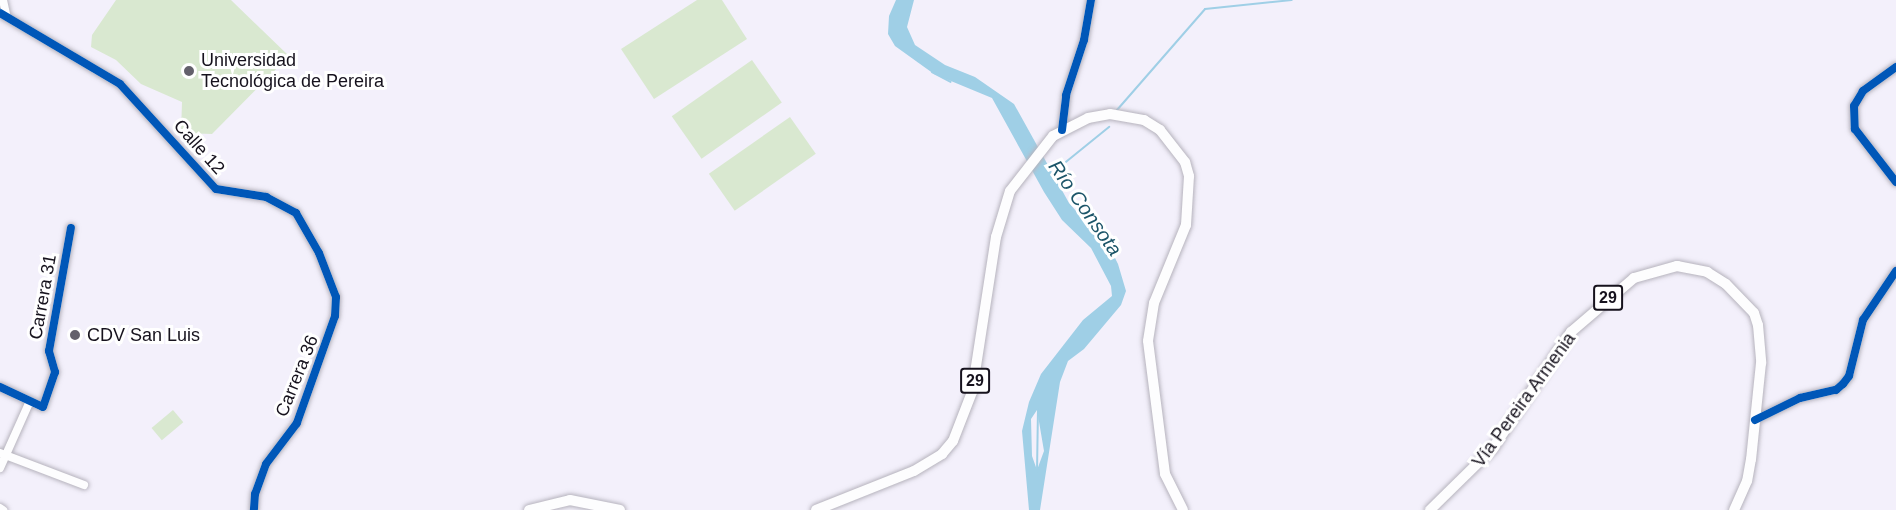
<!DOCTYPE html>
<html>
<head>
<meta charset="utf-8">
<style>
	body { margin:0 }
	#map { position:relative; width:1896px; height:510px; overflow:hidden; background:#f3f0fb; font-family:Arial,sans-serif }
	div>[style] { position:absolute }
	.green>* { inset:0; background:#d9e8d0; transform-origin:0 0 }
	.water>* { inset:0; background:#9fcfe6 }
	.stream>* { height:2px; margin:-1px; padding:0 1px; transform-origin:1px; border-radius:1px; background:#9fcfe6 }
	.roads { filter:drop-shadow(0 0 2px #b6b3bd) drop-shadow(0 0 2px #b6b3bd) }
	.minor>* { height:8px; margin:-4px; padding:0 4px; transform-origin:4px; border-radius:4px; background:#fdfdfe }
	.major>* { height:10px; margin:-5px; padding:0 5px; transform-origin:5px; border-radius:5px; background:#fdfdfe }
	.cycleway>* { height:8px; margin:-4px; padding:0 4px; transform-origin:4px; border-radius:4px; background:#0057b8 }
	.dots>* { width:16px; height:16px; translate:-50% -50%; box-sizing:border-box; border:3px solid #fff; border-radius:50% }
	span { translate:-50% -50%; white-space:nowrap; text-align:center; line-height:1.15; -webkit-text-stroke:6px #fff; paint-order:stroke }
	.shield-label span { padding:2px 4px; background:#fff; border:2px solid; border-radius:4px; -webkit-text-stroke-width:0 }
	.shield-label { font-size:16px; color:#16121d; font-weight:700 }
	.poi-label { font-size:18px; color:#16121d }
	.left { translate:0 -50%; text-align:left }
	.street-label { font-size:18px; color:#16121d }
	.water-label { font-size:20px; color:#1c5569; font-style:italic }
</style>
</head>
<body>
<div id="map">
	<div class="green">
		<i style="clip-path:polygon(116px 0,231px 0,289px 56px,212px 134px,181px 133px,182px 102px,141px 84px,116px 60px,91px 47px,92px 35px)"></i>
		<i style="clip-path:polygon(697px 0,722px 0,747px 39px,654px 99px,621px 49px)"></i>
		<i style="left:752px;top:60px;width:52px;height:98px;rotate:55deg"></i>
		<i style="left:790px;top:117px;width:45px;height:99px;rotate:55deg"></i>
		<i style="left:173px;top:410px;width:16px;height:28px;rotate:50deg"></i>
	</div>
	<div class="water">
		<i style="clip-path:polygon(evenodd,896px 0,914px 0,907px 27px,915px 45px,945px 65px,975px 77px,1014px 104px,1069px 203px,1084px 220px,1100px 228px,1118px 264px,1126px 291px,1121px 305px,1084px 349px,1068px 361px,1060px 382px,1040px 510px,1029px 510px,1022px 431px,1029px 402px,1041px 374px,1083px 320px,1112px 296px,1111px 286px,1091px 248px,1062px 220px,1044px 192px,992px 98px,934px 74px,895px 46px,888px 34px,889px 16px,896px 0,1037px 410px,1044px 451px,1037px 470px,1032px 456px,1031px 419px,1037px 410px)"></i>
	</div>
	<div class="stream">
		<i style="left:932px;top:72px;width:21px;rotate:28deg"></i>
		<i style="left:1117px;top:110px;width:134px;rotate:-48.9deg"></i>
		<i style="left:1205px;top:9px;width:87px;rotate:-5.9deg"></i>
		<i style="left:1051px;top:174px;width:75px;rotate:-39deg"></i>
		<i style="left:1037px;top:472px;width:63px;rotate:-89.1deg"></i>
	</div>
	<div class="roads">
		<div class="minor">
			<i style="left:3px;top:0;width:14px;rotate:78deg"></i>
			<i style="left:0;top:13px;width:139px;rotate:30.6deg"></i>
			<i style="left:120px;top:84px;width:142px;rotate:47.6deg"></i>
			<i style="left:216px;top:189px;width:51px;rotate:9.1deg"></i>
			<i style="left:266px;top:197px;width:34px;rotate:28deg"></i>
			<i style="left:296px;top:213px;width:46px;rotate:60.1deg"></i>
			<i style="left:319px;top:253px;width:47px;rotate:68.9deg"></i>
			<i style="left:336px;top:297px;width:19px;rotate:93deg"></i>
			<i style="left:335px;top:316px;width:114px;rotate:109.6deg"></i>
			<i style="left:297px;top:423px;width:51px;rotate:127.1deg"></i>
			<i style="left:266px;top:464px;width:32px;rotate:110deg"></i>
			<i style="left:255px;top:494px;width:16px;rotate:94deg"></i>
			<i style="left:1896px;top:67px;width:41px;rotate:144deg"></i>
			<i style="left:1863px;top:91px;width:17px;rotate:121deg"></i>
			<i style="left:1854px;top:106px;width:23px;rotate:88deg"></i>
			<i style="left:1855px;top:129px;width:67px;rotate:52.3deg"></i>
			<i style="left:1062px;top:130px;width:35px;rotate:-83deg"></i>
			<i style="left:1066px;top:95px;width:58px;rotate:-71.9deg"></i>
			<i style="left:1084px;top:40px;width:41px;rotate:-80.1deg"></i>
			<i style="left:0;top:387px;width:47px;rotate:24.9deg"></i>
			<i style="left:43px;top:407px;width:37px;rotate:-71deg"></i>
			<i style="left:55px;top:372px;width:22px;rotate:-106deg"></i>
			<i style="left:49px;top:351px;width:125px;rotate:-79.9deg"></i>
			<i style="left:1755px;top:420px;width:50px;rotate:-26.1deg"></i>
			<i style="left:1800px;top:398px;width:37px;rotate:-13deg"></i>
			<i style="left:1836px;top:390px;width:9px;rotate:-41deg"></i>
			<i style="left:1843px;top:384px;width:10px;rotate:-53deg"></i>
			<i style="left:1849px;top:376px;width:58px;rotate:-76deg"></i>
			<i style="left:1863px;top:320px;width:59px;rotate:-56deg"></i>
			<i style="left:0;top:453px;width:90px;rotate:20.9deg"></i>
			<i style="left:0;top:468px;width:73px;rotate:-65.9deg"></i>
			<i style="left:0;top:508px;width:4px;rotate:34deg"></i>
		</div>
		<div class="major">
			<i style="left:529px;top:510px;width:42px;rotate:-13.7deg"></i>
			<i style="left:570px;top:500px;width:51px;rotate:11.3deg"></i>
			<i style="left:816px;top:510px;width:105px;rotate:-21.7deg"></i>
			<i style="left:914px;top:471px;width:33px;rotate:-31deg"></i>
			<i style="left:942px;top:454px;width:17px;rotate:-50deg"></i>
			<i style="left:953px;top:441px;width:53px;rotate:-68.8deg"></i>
			<i style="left:972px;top:392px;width:157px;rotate:-81.2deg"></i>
			<i style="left:996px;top:237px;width:48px;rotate:-73.1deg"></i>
			<i style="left:1010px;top:191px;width:70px;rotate:-52deg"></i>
			<i style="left:1053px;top:136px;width:39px;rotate:-27deg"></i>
			<i style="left:1088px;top:118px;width:22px;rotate:-10deg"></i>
			<i style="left:1110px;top:114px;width:35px;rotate:10deg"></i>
			<i style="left:1144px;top:120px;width:19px;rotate:32deg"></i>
			<i style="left:1160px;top:130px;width:41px;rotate:52deg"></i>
			<i style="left:1185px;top:162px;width:15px;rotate:74deg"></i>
			<i style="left:1189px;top:176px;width:49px;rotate:93.5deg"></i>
			<i style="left:1186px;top:225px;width:84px;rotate:112.3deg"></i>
			<i style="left:1154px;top:303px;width:38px;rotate:99deg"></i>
			<i style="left:1148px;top:341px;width:134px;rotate:82.7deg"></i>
			<i style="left:1165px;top:474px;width:40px;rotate:63.4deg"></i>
			<i style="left:1430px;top:510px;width:88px;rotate:-44.5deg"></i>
			<i style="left:1493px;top:448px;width:140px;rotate:-56.1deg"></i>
			<i style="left:1571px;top:332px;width:83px;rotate:-40.6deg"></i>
			<i style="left:1634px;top:278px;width:45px;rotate:-15.6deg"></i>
			<i style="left:1677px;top:266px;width:31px;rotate:11deg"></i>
			<i style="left:1707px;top:272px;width:22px;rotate:32deg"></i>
			<i style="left:1726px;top:284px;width:40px;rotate:46deg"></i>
			<i style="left:1754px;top:313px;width:13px;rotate:72deg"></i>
			<i style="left:1758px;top:325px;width:38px;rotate:85deg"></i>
			<i style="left:1761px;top:363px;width:97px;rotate:95.9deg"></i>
			<i style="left:1751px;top:459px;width:22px;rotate:100deg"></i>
			<i style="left:1747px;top:481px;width:32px;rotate:114deg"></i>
		</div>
	</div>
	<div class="cycleway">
		<i style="left:0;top:13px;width:139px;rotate:30.6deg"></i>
		<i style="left:120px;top:84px;width:142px;rotate:47.6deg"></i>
		<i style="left:216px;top:189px;width:51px;rotate:9.1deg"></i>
		<i style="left:266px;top:197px;width:34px;rotate:28deg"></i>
		<i style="left:296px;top:213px;width:46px;rotate:60.1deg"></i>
		<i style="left:319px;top:253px;width:47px;rotate:68.9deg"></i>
		<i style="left:336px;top:297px;width:19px;rotate:93deg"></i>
		<i style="left:335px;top:316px;width:114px;rotate:109.6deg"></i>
		<i style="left:297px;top:423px;width:51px;rotate:127.1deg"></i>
		<i style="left:266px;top:464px;width:32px;rotate:110deg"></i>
		<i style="left:255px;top:494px;width:16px;rotate:94deg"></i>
		<i style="left:1896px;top:67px;width:41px;rotate:144deg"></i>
		<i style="left:1863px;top:91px;width:17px;rotate:121deg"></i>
		<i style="left:1854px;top:106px;width:23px;rotate:88deg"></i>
		<i style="left:1855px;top:129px;width:67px;rotate:52.3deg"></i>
		<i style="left:1062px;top:130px;width:35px;rotate:-83deg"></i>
		<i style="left:1066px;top:95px;width:58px;rotate:-71.9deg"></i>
		<i style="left:1084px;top:40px;width:41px;rotate:-80.1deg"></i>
		<i style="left:0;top:387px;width:47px;rotate:24.9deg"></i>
		<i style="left:43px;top:407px;width:37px;rotate:-71deg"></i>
		<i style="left:55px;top:372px;width:22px;rotate:-106deg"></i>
		<i style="left:49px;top:351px;width:125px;rotate:-79.9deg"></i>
		<i style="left:1755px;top:420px;width:50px;rotate:-26.1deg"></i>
		<i style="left:1800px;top:398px;width:37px;rotate:-13deg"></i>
		<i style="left:1836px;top:390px;width:9px;rotate:-41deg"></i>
		<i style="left:1843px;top:384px;width:10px;rotate:-53deg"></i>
		<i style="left:1849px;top:376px;width:58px;rotate:-76deg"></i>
		<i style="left:1863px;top:320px;width:59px;rotate:-56deg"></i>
	</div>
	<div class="dots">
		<i style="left:189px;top:71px;background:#63606b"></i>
		<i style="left:75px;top:335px;background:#63606b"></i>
	</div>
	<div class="shield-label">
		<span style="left:1608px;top:298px">29</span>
		<span style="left:975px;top:381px">29</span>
	</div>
	<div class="poi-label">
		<span class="left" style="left:201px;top:71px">Universidad<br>Tecnológica de Pereira</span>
		<span class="left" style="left:87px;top:335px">CDV San Luis</span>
	</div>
	<div class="street-label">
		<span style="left:199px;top:147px;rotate:48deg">Calle 12</span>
		<span style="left:43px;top:297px;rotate:-80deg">Carrera 31</span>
		<span style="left:297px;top:376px;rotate:-68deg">Carrera 36</span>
		<span style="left:1524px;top:400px;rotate:-54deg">Vía Pereira Armenia</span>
	</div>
	<div class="water-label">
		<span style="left:1085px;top:208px;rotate:55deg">Río Consota</span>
	</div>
</div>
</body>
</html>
